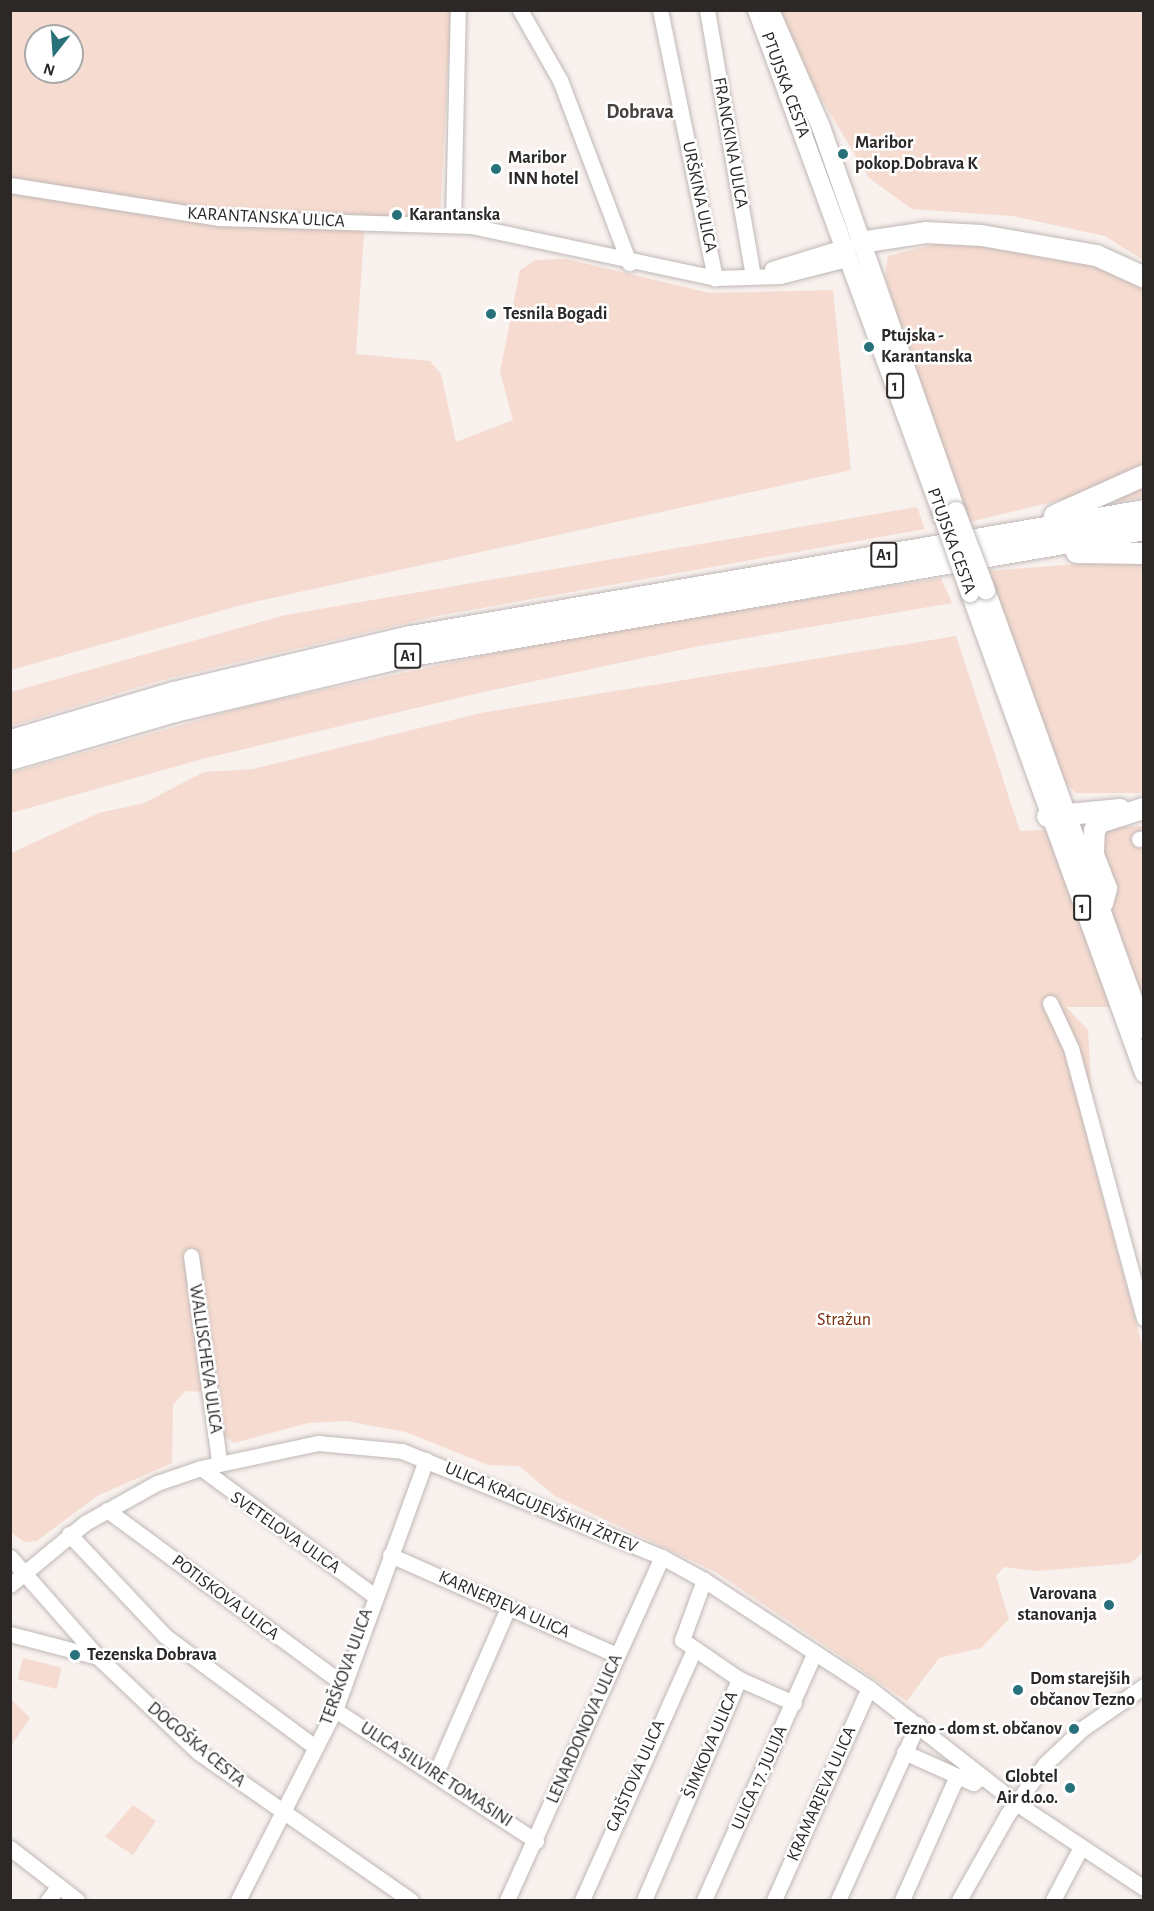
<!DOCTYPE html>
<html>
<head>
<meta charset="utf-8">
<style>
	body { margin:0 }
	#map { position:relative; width:1154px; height:1911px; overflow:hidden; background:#f8f1ee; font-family:"Alegreya Sans",sans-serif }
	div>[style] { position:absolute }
	.green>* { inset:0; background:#f6dbd0; transform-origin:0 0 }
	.roads { filter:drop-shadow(0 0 2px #bfb8b6) drop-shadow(0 0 2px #bfb8b6) }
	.minor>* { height:15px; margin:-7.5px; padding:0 7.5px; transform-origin:7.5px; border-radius:7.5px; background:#fff }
	.major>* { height:18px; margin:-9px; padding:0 9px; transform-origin:9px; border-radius:9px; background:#fff }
	.highway>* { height:21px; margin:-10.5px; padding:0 10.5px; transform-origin:10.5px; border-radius:10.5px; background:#fff }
	.bridges { filter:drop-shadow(0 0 2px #bfb8b6) drop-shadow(0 0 2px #bfb8b6) }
	.major-bridge>* { height:18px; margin:-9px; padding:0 9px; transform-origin:9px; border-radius:9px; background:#fff }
	.dots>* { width:16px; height:16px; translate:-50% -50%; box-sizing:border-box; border:3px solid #fff; border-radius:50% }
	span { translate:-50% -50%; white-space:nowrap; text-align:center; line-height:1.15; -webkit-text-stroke:5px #fff; paint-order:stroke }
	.shield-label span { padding:2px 4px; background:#fff; border:2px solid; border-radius:4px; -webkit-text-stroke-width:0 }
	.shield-label { font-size:16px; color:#2b2827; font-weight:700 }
	.street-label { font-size:18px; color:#2b2827 }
	.poi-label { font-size:18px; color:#2b2827; font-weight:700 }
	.left { translate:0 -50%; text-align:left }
	.right { translate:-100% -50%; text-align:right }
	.park-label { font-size:18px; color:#782b06 }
	.neighbourhood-label { font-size:20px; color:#46403e; font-weight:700 }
	.frame { position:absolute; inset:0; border:12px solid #2b2827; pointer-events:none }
	.north { position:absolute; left:24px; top:24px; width:60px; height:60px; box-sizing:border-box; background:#fff; border:2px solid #aaa9a9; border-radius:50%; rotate:197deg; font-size:16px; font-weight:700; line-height:24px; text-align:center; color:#2b2827 }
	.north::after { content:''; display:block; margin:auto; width:21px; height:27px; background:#28717b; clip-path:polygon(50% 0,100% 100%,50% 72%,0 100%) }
</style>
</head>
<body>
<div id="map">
	<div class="green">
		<i style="clip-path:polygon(evenodd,11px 11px,451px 11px,440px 219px,365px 219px,356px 354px,430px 361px,441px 374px,456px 442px,513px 420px,500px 372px,520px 270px,536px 260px,566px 259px,710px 293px,833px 290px,851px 470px,241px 605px,11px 670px,11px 11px,36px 36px,72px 36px,72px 72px,36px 72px,36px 36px)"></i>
		<i style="clip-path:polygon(780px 11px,1143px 11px,1143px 260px,1105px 236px,1013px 216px,912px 209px,869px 178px,810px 80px)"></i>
		<i style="clip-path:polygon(943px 242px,1010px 244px,1110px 267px,1144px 285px,1143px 465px,1090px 493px,969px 522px,924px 406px,885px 275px,888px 256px)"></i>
		<i style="clip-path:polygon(1143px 481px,1143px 497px,1118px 502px,1116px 498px)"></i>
		<i style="clip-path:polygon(917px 507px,925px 529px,437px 616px,162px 680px,11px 726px,11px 692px,285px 615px)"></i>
		<i style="clip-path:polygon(1143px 559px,1143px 793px,1076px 793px,1063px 780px,987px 571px)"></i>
		<i style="clip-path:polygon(941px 578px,952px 603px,699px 646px,479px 693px,202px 759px,11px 813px,11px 773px,253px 705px,580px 635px)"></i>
		<i style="clip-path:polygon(956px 636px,1020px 831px,1143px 826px,1143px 1007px,1066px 1007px,1088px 1030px,1093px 1120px,1088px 1141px,1143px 1348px,1143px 1552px,1131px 1563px,1037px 1571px,1004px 1567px,996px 1576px,1009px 1619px,981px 1648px,939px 1658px,907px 1701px,714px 1571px,555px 1496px,519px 1466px,488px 1465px,406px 1432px,346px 1421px,308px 1423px,234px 1443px,223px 1435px,206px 1392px,185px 1391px,173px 1405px,172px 1463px,97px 1496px,37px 1541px,25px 1542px,11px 1533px,11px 853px,99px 813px,144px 803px,204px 772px,253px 769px,481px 713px)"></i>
		<i style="left:23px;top:1658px;width:40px;height:22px;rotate:14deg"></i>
		<i style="clip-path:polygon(10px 1698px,30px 1718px,11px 1746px,10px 1746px)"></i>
		<i style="clip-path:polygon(133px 1805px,156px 1821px,133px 1855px,105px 1837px)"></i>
	</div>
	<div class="roads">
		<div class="minor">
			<i style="left:520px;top:10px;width:81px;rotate:60.3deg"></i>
			<i style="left:560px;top:80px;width:196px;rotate:69.3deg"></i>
			<i style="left:660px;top:10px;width:274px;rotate:78.4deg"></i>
			<i style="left:707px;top:10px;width:270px;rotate:80.2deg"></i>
			<i style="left:10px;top:185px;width:212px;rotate:9deg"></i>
			<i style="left:219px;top:218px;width:252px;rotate:1.8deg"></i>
			<i style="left:471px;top:226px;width:249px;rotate:12deg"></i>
			<i style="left:715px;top:278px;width:65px;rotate:-1.8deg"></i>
			<i style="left:780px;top:276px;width:69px;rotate:-14.2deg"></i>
			<i style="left:453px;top:224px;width:214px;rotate:-88.7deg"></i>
			<i style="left:772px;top:269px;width:74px;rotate:-17.2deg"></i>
			<i style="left:1139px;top:839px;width:5px;rotate:-11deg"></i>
			<i style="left:1050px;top:1003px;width:50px;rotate:65deg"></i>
			<i style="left:1071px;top:1048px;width:280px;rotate:74.9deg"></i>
			<i style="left:191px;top:1256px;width:207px;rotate:82.2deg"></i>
			<i style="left:201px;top:1468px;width:214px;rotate:36.4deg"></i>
			<i style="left:107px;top:1510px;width:295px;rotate:36.4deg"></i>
			<i style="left:69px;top:1534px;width:140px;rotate:46.7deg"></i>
			<i style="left:165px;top:1636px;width:187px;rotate:36.5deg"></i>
			<i style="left:390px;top:1555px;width:248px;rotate:23.8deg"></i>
			<i style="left:10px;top:1557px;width:133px;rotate:48.7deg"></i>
			<i style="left:98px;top:1657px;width:138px;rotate:43.5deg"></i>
			<i style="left:198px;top:1752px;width:259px;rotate:34.9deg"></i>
			<i style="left:10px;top:1585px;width:97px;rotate:-39.6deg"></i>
			<i style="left:85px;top:1523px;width:82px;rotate:-29.1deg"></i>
			<i style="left:157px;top:1483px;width:46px;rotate:-18.8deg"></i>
			<i style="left:201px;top:1468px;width:120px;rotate:-12.1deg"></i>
			<i style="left:318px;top:1443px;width:84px;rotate:5.4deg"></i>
			<i style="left:402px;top:1451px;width:281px;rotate:22.2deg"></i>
			<i style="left:662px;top:1557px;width:48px;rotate:28.7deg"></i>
			<i style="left:704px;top:1580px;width:197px;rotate:33.2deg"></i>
			<i style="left:869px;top:1688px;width:187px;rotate:38deg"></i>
			<i style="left:1016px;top:1803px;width:154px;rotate:33.6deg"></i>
			<i style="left:10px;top:1634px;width:91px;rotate:14.6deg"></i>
			<i style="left:739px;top:1679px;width:60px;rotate:23.6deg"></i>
			<i style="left:335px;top:1710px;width:240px;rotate:33.1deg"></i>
			<i style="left:904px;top:1752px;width:76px;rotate:24.2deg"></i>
			<i style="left:973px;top:1783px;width:11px;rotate:-38deg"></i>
			<i style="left:435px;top:1775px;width:182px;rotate:-66.4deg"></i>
			<i style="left:10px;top:1848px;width:85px;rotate:37.8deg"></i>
			<i style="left:48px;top:1900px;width:16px;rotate:-52deg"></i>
			<i style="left:238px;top:1900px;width:213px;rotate:-63deg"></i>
			<i style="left:335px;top:1710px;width:266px;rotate:-70deg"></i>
			<i style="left:507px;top:1900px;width:376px;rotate:-65.7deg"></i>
			<i style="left:582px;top:1900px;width:272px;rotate:-65.9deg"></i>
			<i style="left:644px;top:1900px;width:241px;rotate:-66.7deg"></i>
			<i style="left:739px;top:1679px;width:69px;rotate:-145.6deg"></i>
			<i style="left:682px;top:1640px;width:64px;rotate:-69.9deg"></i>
			<i style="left:704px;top:1900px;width:269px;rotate:-65.9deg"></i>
			<i style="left:774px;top:1900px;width:232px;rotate:-65.9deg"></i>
			<i style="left:838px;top:1900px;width:193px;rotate:-65.6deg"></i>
			<i style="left:902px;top:1900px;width:136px;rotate:-66.1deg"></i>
			<i style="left:959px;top:1900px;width:98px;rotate:-60.5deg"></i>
			<i style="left:1007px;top:1815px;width:64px;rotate:-53.3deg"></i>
			<i style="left:1045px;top:1764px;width:51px;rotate:-43.4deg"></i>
			<i style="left:1082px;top:1729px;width:75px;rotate:-34.7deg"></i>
			<i style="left:1053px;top:1900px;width:58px;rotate:-62.1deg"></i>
		</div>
		<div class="major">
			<i style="left:757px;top:10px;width:537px;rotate:69.84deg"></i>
			<i style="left:770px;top:10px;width:128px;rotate:66.4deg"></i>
			<i style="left:821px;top:127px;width:407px;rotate:70.6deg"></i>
			<i style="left:986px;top:590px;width:467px;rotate:70.2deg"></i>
			<i style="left:970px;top:593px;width:511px;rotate:70.07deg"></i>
		</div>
		<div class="highway">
			<i style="left:860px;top:242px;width:66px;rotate:-8.7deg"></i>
			<i style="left:925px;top:232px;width:56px;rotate:3.1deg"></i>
			<i style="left:981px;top:235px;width:117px;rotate:9.9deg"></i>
			<i style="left:1096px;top:255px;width:53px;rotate:24.6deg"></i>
			<i style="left:1054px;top:515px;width:98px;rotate:-24deg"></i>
			<i style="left:1076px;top:552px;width:68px;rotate:0.8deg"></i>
			<i style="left:10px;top:740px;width:170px;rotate:-16.4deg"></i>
			<i style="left:173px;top:692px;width:238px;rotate:-13.3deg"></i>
			<i style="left:405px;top:637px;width:750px;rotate:-9.75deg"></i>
			<i style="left:10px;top:759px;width:171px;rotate:-16.3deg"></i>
			<i style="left:174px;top:711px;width:238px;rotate:-13.3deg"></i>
			<i style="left:406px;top:656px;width:749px;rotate:-9.76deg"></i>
			<i style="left:1047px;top:816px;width:73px;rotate:-5.5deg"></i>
			<i style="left:1102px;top:903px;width:16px;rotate:-75deg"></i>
			<i style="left:1106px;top:888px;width:36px;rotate:-111deg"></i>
			<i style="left:1093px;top:854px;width:24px;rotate:-88deg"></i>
			<i style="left:1094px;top:830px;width:9px;rotate:-58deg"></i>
			<i style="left:1099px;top:822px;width:46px;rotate:-17.7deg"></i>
		</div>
	</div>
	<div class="bridges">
		<div class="major-bridge">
			<i style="left:956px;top:511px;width:85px;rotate:69.2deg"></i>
			<i style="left:942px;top:514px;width:84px;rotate:70.5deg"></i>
		</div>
	</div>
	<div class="dots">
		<i style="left:843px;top:154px;background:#28717b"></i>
		<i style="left:496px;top:169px;background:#28717b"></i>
		<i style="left:397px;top:215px;background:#28717b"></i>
		<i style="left:491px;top:314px;background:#28717b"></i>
		<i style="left:869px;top:347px;background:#28717b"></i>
		<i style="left:1109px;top:1605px;background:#28717b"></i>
		<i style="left:75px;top:1655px;background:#28717b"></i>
		<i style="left:1018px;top:1690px;background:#28717b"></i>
		<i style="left:1074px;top:1729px;background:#28717b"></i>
		<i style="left:1070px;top:1788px;background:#28717b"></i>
	</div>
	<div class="shield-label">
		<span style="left:895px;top:386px">1</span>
		<span style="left:884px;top:555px">A1</span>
		<span style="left:408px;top:656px">A1</span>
		<span style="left:1082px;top:908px">1</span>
	</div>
	<div class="street-label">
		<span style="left:785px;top:85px;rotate:70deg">PTUJSKA CESTA</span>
		<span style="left:730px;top:143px;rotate:80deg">FRANCKINA ULICA</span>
		<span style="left:699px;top:197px;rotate:78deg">URŠKINA ULICA</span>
		<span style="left:266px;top:218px;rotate:3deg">KARANTANSKA ULICA</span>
		<span style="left:951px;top:541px;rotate:70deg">PTUJSKA CESTA</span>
		<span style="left:205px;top:1359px;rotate:82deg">WALLISCHEVA ULICA</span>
		<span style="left:541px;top:1508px;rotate:23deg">ULICA KRAGUJEVŠKIH ŽRTEV</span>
		<span style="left:285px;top:1533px;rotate:35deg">SVETELOVA ULICA</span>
		<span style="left:225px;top:1598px;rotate:37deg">POTISKOVA ULICA</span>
		<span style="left:504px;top:1605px;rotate:24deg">KARNERJEVA ULICA</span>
		<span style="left:347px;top:1667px;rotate:-70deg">TERŠKOVA ULICA</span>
		<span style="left:585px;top:1729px;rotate:-66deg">LENARDONOVA ULICA</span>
		<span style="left:196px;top:1745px;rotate:40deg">DOGOŠKA CESTA</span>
		<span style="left:711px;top:1745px;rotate:-67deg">ŠIMKOVA ULICA</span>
		<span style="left:436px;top:1775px;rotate:33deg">ULICA SILVIRE TOMASINI</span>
		<span style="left:636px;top:1776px;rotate:-66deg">GAJŠTOVA ULICA</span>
		<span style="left:760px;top:1778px;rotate:-66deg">ULICA 17. JULIJA</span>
		<span style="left:822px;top:1794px;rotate:-66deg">KRAMARJEVA ULICA</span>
	</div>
	<div class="poi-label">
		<span class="left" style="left:855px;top:154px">Maribor<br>pokop.Dobrava K</span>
		<span class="left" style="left:508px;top:169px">Maribor<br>INN hotel</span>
		<span class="left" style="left:409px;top:215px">Karantanska</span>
		<span class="left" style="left:503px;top:314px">Tesnila Bogadi</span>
		<span class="left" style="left:881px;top:347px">Ptujska -<br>Karantanska</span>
		<span class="right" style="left:1097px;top:1605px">Varovana<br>stanovanja</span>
		<span class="left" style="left:87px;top:1655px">Tezenska Dobrava</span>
		<span class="left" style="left:1030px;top:1690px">Dom starejših<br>občanov Tezno</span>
		<span class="right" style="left:1062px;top:1729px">Tezno - dom st. občanov</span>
		<span class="right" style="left:1058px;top:1788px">Globtel<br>Air d.o.o.</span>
	</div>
	<div class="park-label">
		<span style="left:844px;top:1320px">Stražun</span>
	</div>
	<div class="neighbourhood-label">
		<span style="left:640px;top:112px">Dobrava</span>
	</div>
	<div class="frame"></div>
	<div class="north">N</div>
</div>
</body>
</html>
